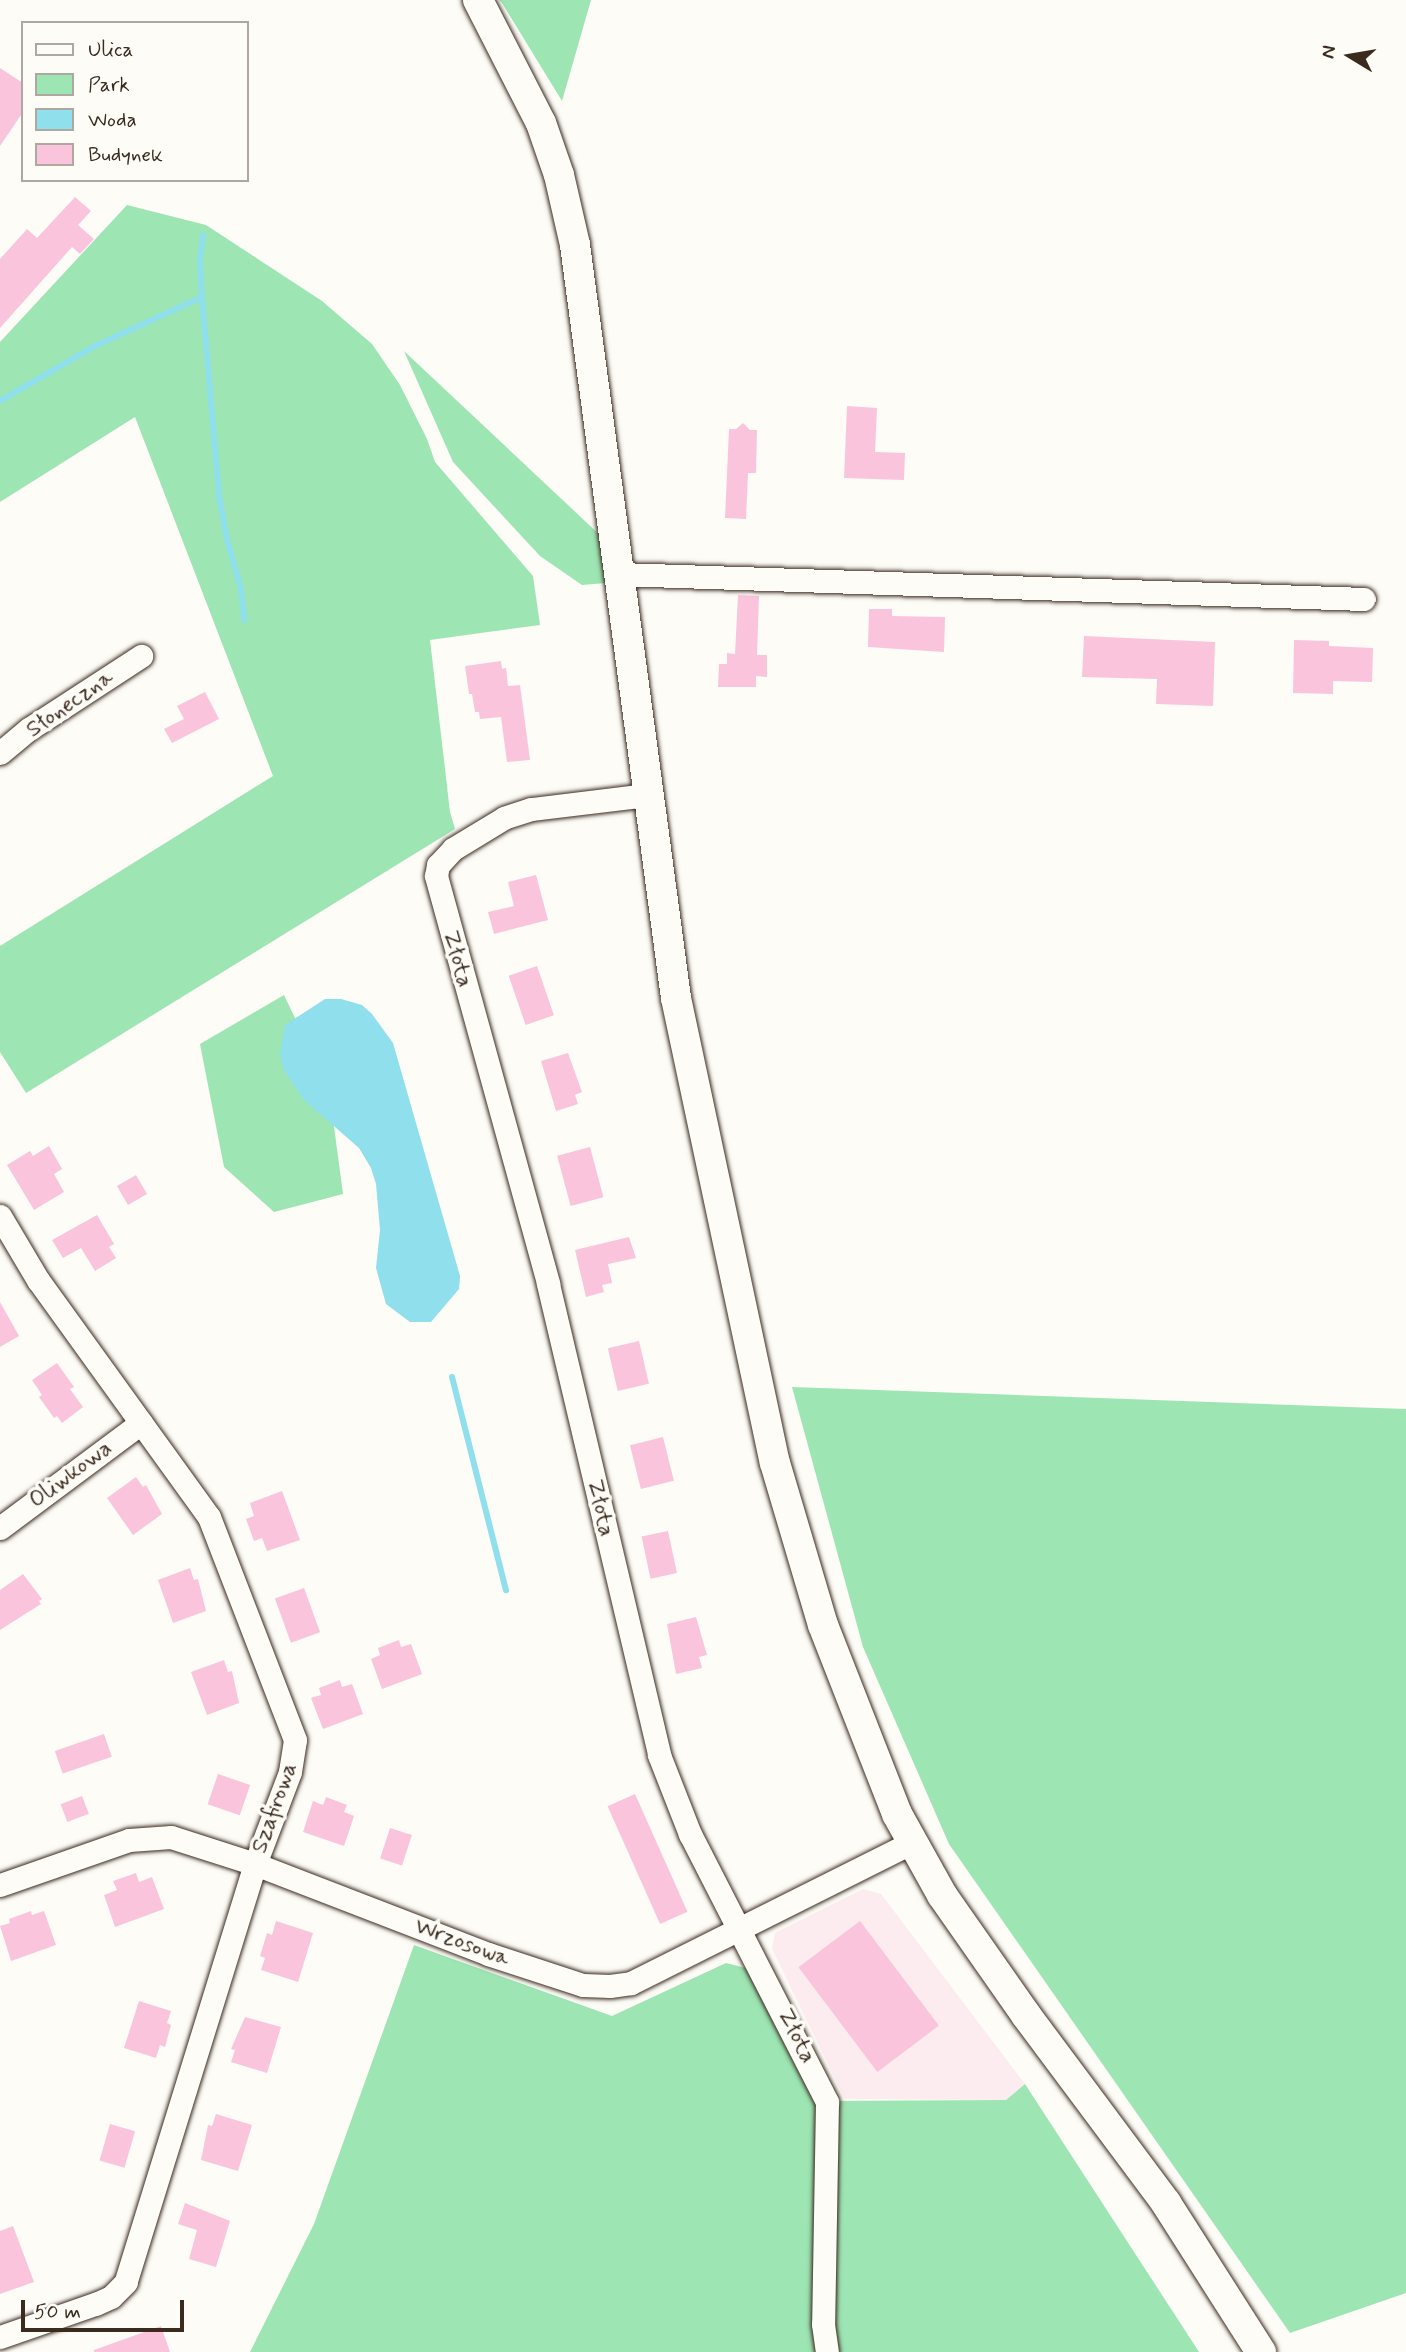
<!DOCTYPE html>
<html>
<head>
<meta charset="utf-8">
<style>
	body { margin:0 }
	#map { position:relative; width:1406px; height:2352px; overflow:hidden; background:#fdfcf7; font-family:Mynerve,sans-serif }
	div>[style] { position:absolute }
	.built>* { inset:0; background:#fcebef }
	.green>* { inset:0; background:#9de5b3 }
	.water>* { inset:0; background:#8fdfec }
	.stream>* { height:6px; margin:-3px; padding:0 3px; transform-origin:3px; border-radius:3px; background:#8fdfec }
	.building>* { inset:0; background:#fbc4dd; transform-origin:0 0 }
	.roads { filter:drop-shadow(0 0 2px #3b2a1e) drop-shadow(0 0 2px #3b2a1e) }
	.minor>* { height:23px; margin:-11.5px; padding:0 11.5px; transform-origin:11.5px; border-radius:11.5px; background:#fdfcf7 }
	.tertiary>* { height:30px; margin:-15px; padding:0 15px; transform-origin:15px; border-radius:15px; background:#fdfcf7 }
	span { translate:-50% -50%; white-space:nowrap; text-align:center; line-height:1.15; -webkit-text-stroke:7px #fdfcf7; paint-order:stroke }
	.street-label { font-size:23px; color:#3b2a1e }
	.legend { position:absolute; left:21px; top:21px; width:228px; height:161px; box-sizing:border-box; background:#fdfcf7; border:2px solid #afa8a0; margin:0; padding:9px 12px; list-style:none; font-size:21px; color:#3b2a1e }
	.legend li { display:flex; align-items:center; gap:14px; height:35px }
	.legend b { width:35px; border:2px solid #afa8a0 }
	.north { position:absolute; left:1315px; top:21px; width:70px; height:70px; -webkit-text-stroke:5px #fdfcf7; paint-order:stroke; rotate:281deg; font-size:19px; font-weight:700; line-height:28px; text-align:center; color:#3b2a1e }
	.north::after { content:''; display:block; margin:auto; width:24px; height:32px; background:#3b2a1e; clip-path:polygon(50% 0,100% 100%,50% 72%,0 100%) }
	.scale { position:absolute; left:21px; top:2300px; width:163px; height:32px; box-sizing:border-box; border:4px solid #3b2a1e; border-top:0; padding-left:9px; font-size:21px; line-height:24px; white-space:nowrap; color:#3b2a1e; -webkit-text-stroke:5px #fdfcf7; paint-order:stroke }
</style>
</head>
<body>
<div id="map">
	<div class="built">
		<i style="clip-path:polygon(863px 1889px,881px 1894px,1025px 2084px,1006px 2100px,845px 2099px,772px 1949px,775px 1933px)"></i>
	</div>
	<div class="green">
		<i style="clip-path:polygon(499px 0,591px 0,562px 101px,502px 3px)"></i>
		<i style="clip-path:polygon(127px 205px,206px 225px,322px 301px,372px 344px,400px 385px,427px 439px,435px 462px,533px 576px,540px 625px,430px 640px,450px 812px,455px 829px,26px 1093px,0 1052px,0 946px,273px 776px,135px 417px,0 502px,0 342px)"></i>
		<i style="clip-path:polygon(404px 351px,602px 537px,606px 583px,582px 585px,540px 556px,453px 462px)"></i>
		<i style="clip-path:polygon(284px 995px,329px 1089px,343px 1194px,274px 1212px,224px 1167px,200px 1044px)"></i>
		<i style="clip-path:polygon(792px 1387px,1406px 1409px,1406px 2293px,1290px 2333px,949px 1844px,863px 1647px)"></i>
		<i style="clip-path:polygon(414px 1945px,612px 2016px,726px 1963px,746px 1968px,817px 2101px,1006px 2100px,1025px 2084px,1199px 2352px,250px 2352px,314px 2224px)"></i>
	</div>
	<div class="water">
		<i style="clip-path:polygon(325px 999px,341px 999px,362px 1005px,372px 1014px,393px 1043px,460px 1276px,459px 1289px,431px 1322px,410px 1322px,386px 1304px,376px 1268px,380px 1230px,376px 1184px,371px 1168px,359px 1148px,304px 1100px,283px 1069px,280px 1053px,285px 1025px)"></i>
	</div>
	<div class="stream">
		<i style="left:203px;top:235px;width:25px;rotate:97deg"></i>
		<i style="left:200px;top:260px;width:37px;rotate:87deg"></i>
		<i style="left:202px;top:297px;width:200px;rotate:85.1deg"></i>
		<i style="left:219px;top:496px;width:44px;rotate:79.5deg"></i>
		<i style="left:227px;top:539px;width:52px;rotate:74.4deg"></i>
		<i style="left:241px;top:589px;width:31px;rotate:84deg"></i>
		<i style="left:0;top:401px;width:110px;rotate:-30.1deg"></i>
		<i style="left:95px;top:346px;width:118px;rotate:-24.6deg"></i>
		<i style="left:452px;top:1377px;width:220px;rotate:75.8deg"></i>
	</div>
	<div class="building">
		<i style="clip-path:polygon(0 68px,23px 83px,23px 112px,0 146px)"></i>
		<i style="clip-path:polygon(75px 197px,91px 211px,78px 225px,94px 239px,80px 254px,72px 247px,0 328px,0 259px,27px 229px,37px 238px)"></i>
		<i style="clip-path:polygon(847px 406px,877px 408px,875px 452px,905px 453px,904px 480px,844px 478px)"></i>
		<i style="clip-path:polygon(743px 423px,750px 430px,757px 430px,756px 473px,748px 473px,746px 519px,725px 518px,729px 429px,736px 429px)"></i>
		<i style="clip-path:polygon(738px 595px,759px 596px,757px 655px,767px 655px,767px 677px,756px 676px,756px 687px,718px 687px,719px 664px,727px 664px,727px 653px,735px 654px)"></i>
		<i style="clip-path:polygon(869px 609px,892px 609px,892px 616px,945px 617px,944px 652px,868px 647px)"></i>
		<i style="clip-path:polygon(1084px 636px,1215px 642px,1213px 706px,1156px 704px,1157px 679px,1082px 677px)"></i>
		<i style="clip-path:polygon(1294px 640px,1329px 641px,1329px 646px,1373px 648px,1372px 682px,1333px 681px,1333px 694px,1293px 693px)"></i>
		<i style="clip-path:polygon(501px 661px,502px 669px,506px 668px,508px 686px,520px 685px,530px 760px,507px 762px,501px 717px,480px 719px,479px 712px,475px 712px,472px 694px,469px 694px,465px 666px)"></i>
		<i style="clip-path:polygon(205px 692px,219px 719px,172px 743px,164px 729px,184px 719px,177px 706px)"></i>
		<i style="clip-path:polygon(536px 875px,548px 920px,494px 934px,488px 912px,514px 906px,508px 882px)"></i>
		<i style="left:537px;top:966px;width:52px;height:30px;rotate:71deg"></i>
		<i style="clip-path:polygon(568px 1053px,582px 1092px,575px 1095px,578px 1104px,556px 1111px,541px 1061px)"></i>
		<i style="clip-path:polygon(49px 1146px,62px 1169px,54px 1174px,64px 1192px,34px 1210px,7px 1165px,30px 1151px,33px 1156px)"></i>
		<i style="left:590px;top:1147px;width:52px;height:34px;rotate:75deg"></i>
		<i style="left:136px;top:1175px;width:22px;height:22px;rotate:60deg"></i>
		<i style="clip-path:polygon(97px 1215px,114px 1244px,109px 1247px,116px 1258px,95px 1271px,81px 1248px,63px 1258px,52px 1240px)"></i>
		<i style="clip-path:polygon(629px 1237px,636px 1258px,608px 1264px,612px 1283px,602px 1285px,604px 1292px,586px 1297px,575px 1250px)"></i>
		<i style="clip-path:polygon(0 1302px,19px 1336px,0 1347px)"></i>
		<i style="left:639px;top:1341px;width:44px;height:32px;rotate:77deg"></i>
		<i style="clip-path:polygon(57px 1363px,74px 1387px,70px 1389px,83px 1407px,62px 1423px,57px 1416px,54px 1418px,39px 1397px,42px 1395px,32px 1380px)"></i>
		<i style="left:663px;top:1437px;width:45px;height:34px;rotate:76deg"></i>
		<i style="clip-path:polygon(136px 1477px,143px 1487px,146px 1485px,162px 1514px,133px 1535px,107px 1498px)"></i>
		<i style="clip-path:polygon(282px 1491px,300px 1540px,267px 1551px,262px 1538px,254px 1541px,246px 1519px,254px 1516px,250px 1503px)"></i>
		<i style="left:668px;top:1531px;width:43px;height:27px;rotate:78deg"></i>
		<i style="clip-path:polygon(190px 1568px,194px 1580px,198px 1579px,206px 1611px,173px 1623px,158px 1580px)"></i>
		<i style="clip-path:polygon(23px 1574px,42px 1599px,39px 1601px,41px 1604px,0 1630px,0 1590px)"></i>
		<i style="left:304px;top:1588px;width:47px;height:31px;rotate:70deg"></i>
		<i style="clip-path:polygon(696px 1617px,707px 1655px,699px 1657px,702px 1668px,676px 1674px,667px 1624px)"></i>
		<i style="clip-path:polygon(399px 1640px,401px 1647px,411px 1644px,422px 1674px,382px 1689px,371px 1659px,380px 1655px,378px 1648px)"></i>
		<i style="clip-path:polygon(224px 1660px,228px 1672px,232px 1671px,239px 1703px,207px 1715px,191px 1672px)"></i>
		<i style="clip-path:polygon(340px 1680px,342px 1687px,352px 1684px,363px 1714px,323px 1729px,311px 1698px,321px 1695px,319px 1688px)"></i>
		<i style="left:104px;top:1734px;width:24px;height:52px;rotate:71deg"></i>
		<i style="left:218px;top:1774px;width:34px;height:32px;rotate:19deg"></i>
		<i style="left:635px;top:1794px;width:129px;height:30px;rotate:66deg"></i>
		<i style="left:82px;top:1796px;width:19px;height:23px;rotate:69deg"></i>
		<i style="clip-path:polygon(326px 1797px,347px 1805px,344px 1812px,354px 1816px,344px 1846px,303px 1832px,313px 1801px,323px 1805px)"></i>
		<i style="left:390px;top:1828px;width:23px;height:32px;rotate:18deg"></i>
		<i style="clip-path:polygon(136px 1873px,139px 1882px,152px 1877px,164px 1909px,115px 1927px,104px 1895px,117px 1890px,113px 1881px)"></i>
		<i style="clip-path:polygon(31px 1911px,32px 1915px,44px 1911px,56px 1945px,11px 1961px,0 1926px,10px 1923px,9px 1919px)"></i>
		<i style="clip-path:polygon(276px 1921px,313px 1933px,298px 1982px,261px 1970px,265px 1958px,260px 1956px,267px 1933px,272px 1935px)"></i>
		<i style="left:860px;top:1921px;width:131px;height:77px;rotate:53deg"></i>
		<i style="clip-path:polygon(139px 2001px,171px 2011px,167px 2023px,171px 2025px,165px 2047px,160px 2045px,156px 2058px,124px 2048px)"></i>
		<i style="clip-path:polygon(245px 2017px,281px 2027px,267px 2073px,231px 2062px,235px 2050px,231px 2049px)"></i>
		<i style="clip-path:polygon(216px 2114px,252px 2125px,238px 2171px,201px 2160px,208px 2125px,212px 2126px)"></i>
		<i style="left:110px;top:2124px;width:26px;height:38px;rotate:16deg"></i>
		<i style="clip-path:polygon(185px 2203px,230px 2221px,216px 2267px,189px 2259px,197px 2230px,178px 2224px)"></i>
		<i style="clip-path:polygon(13px 2226px,34px 2282px,0 2294px,0 2231px)"></i>
		<i style="clip-path:polygon(161px 2326px,170px 2352px,94px 2352px,94px 2350px)"></i>
	</div>
	<div class="roads">
		<div class="minor">
			<i style="left:619px;top:574px;width:745px;rotate:1.92deg"></i>
			<i style="left:0;top:753px;width:38px;rotate:-40deg"></i>
			<i style="left:29px;top:729px;width:134px;rotate:-33.1deg"></i>
			<i style="left:647px;top:795px;width:117px;rotate:173.1deg"></i>
			<i style="left:531px;top:809px;width:28px;rotate:162deg"></i>
			<i style="left:504px;top:818px;width:60px;rotate:148.7deg"></i>
			<i style="left:453px;top:849px;width:22px;rotate:133deg"></i>
			<i style="left:438px;top:865px;width:11px;rotate:100deg"></i>
			<i style="left:436px;top:876px;width:423px;rotate:74.6deg"></i>
			<i style="left:548px;top:1284px;width:484px;rotate:76.7deg"></i>
			<i style="left:659px;top:1755px;width:85px;rotate:68.6deg"></i>
			<i style="left:690px;top:1834px;width:301px;rotate:62.9deg"></i>
			<i style="left:827px;top:2102px;width:222px;rotate:91deg"></i>
			<i style="left:823px;top:2324px;width:28px;rotate:82deg"></i>
			<i style="left:0;top:1216px;width:74px;rotate:59.3deg"></i>
			<i style="left:38px;top:1280px;width:292px;rotate:54.2deg"></i>
			<i style="left:209px;top:1517px;width:239px;rotate:68.9deg"></i>
			<i style="left:295px;top:1740px;width:32px;rotate:99deg"></i>
			<i style="left:290px;top:1772px;width:98px;rotate:110.8deg"></i>
			<i style="left:255px;top:1864px;width:437px;rotate:107.2deg"></i>
			<i style="left:126px;top:2282px;width:21px;rotate:135deg"></i>
			<i style="left:111px;top:2297px;width:17px;rotate:156deg"></i>
			<i style="left:95px;top:2304px;width:101px;rotate:160.8deg"></i>
			<i style="left:0;top:1528px;width:176px;rotate:-36.7deg"></i>
			<i style="left:0;top:1885px;width:137px;rotate:-19.2deg"></i>
			<i style="left:129px;top:1840px;width:42px;rotate:-4.1deg"></i>
			<i style="left:171px;top:1837px;width:88px;rotate:17.8deg"></i>
			<i style="left:255px;top:1864px;width:250px;rotate:21.1deg"></i>
			<i style="left:488px;top:1954px;width:100px;rotate:18.1deg"></i>
			<i style="left:583px;top:1985px;width:27px;rotate:2deg"></i>
			<i style="left:610px;top:1986px;width:21px;rotate:-8deg"></i>
			<i style="left:631px;top:1983px;width:313px;rotate:-26.6deg"></i>
		</div>
		<div class="tertiary">
			<i style="left:478px;top:0;width:138px;rotate:62.9deg"></i>
			<i style="left:541px;top:123px;width:55px;rotate:70.9deg"></i>
			<i style="left:559px;top:175px;width:72px;rotate:77.1deg"></i>
			<i style="left:575px;top:245px;width:760px;rotate:82.36deg"></i>
			<i style="left:676px;top:998px;width:475px;rotate:78deg"></i>
			<i style="left:775px;top:1463px;width:169px;rotate:73.5deg"></i>
			<i style="left:823px;top:1625px;width:203px;rotate:68.6deg"></i>
			<i style="left:897px;top:1814px;width:93px;rotate:60.9deg"></i>
			<i style="left:942px;top:1895px;width:146px;rotate:55deg"></i>
			<i style="left:1026px;top:2015px;width:234px;rotate:53.3deg"></i>
			<i style="left:1166px;top:2203px;width:177px;rotate:57.5deg"></i>
		</div>
	</div>
	<div class="street-label">
		<span style="left:70px;top:704px;rotate:-35deg">Słoneczna</span>
		<span style="left:457px;top:959px;rotate:74deg">Złota</span>
		<span style="left:71px;top:1475px;rotate:-37deg">Oliwkowa</span>
		<span style="left:600px;top:1508px;rotate:77deg">Złota</span>
		<span style="left:275px;top:1808px;rotate:-70deg">Szafirowa</span>
		<span style="left:462px;top:1943px;rotate:20deg">Wrzosowa</span>
		<span style="left:796px;top:2036px;rotate:63deg">Złota</span>
	</div>
	<ul class="legend">
	<li><b style="height:9px;background:#fdfcf7"></b>Ulica</li>
	<li><b style="height:19px;background:#9de5b3"></b>Park</li>
	<li><b style="height:19px;background:#8fdfec"></b>Woda</li>
	<li><b style="height:19px;background:#fbc4dd"></b>Budynek</li>
	</ul>
	<div class="north">N</div>
	<div class="scale">50 m</div>
</div>
</body>
</html>
